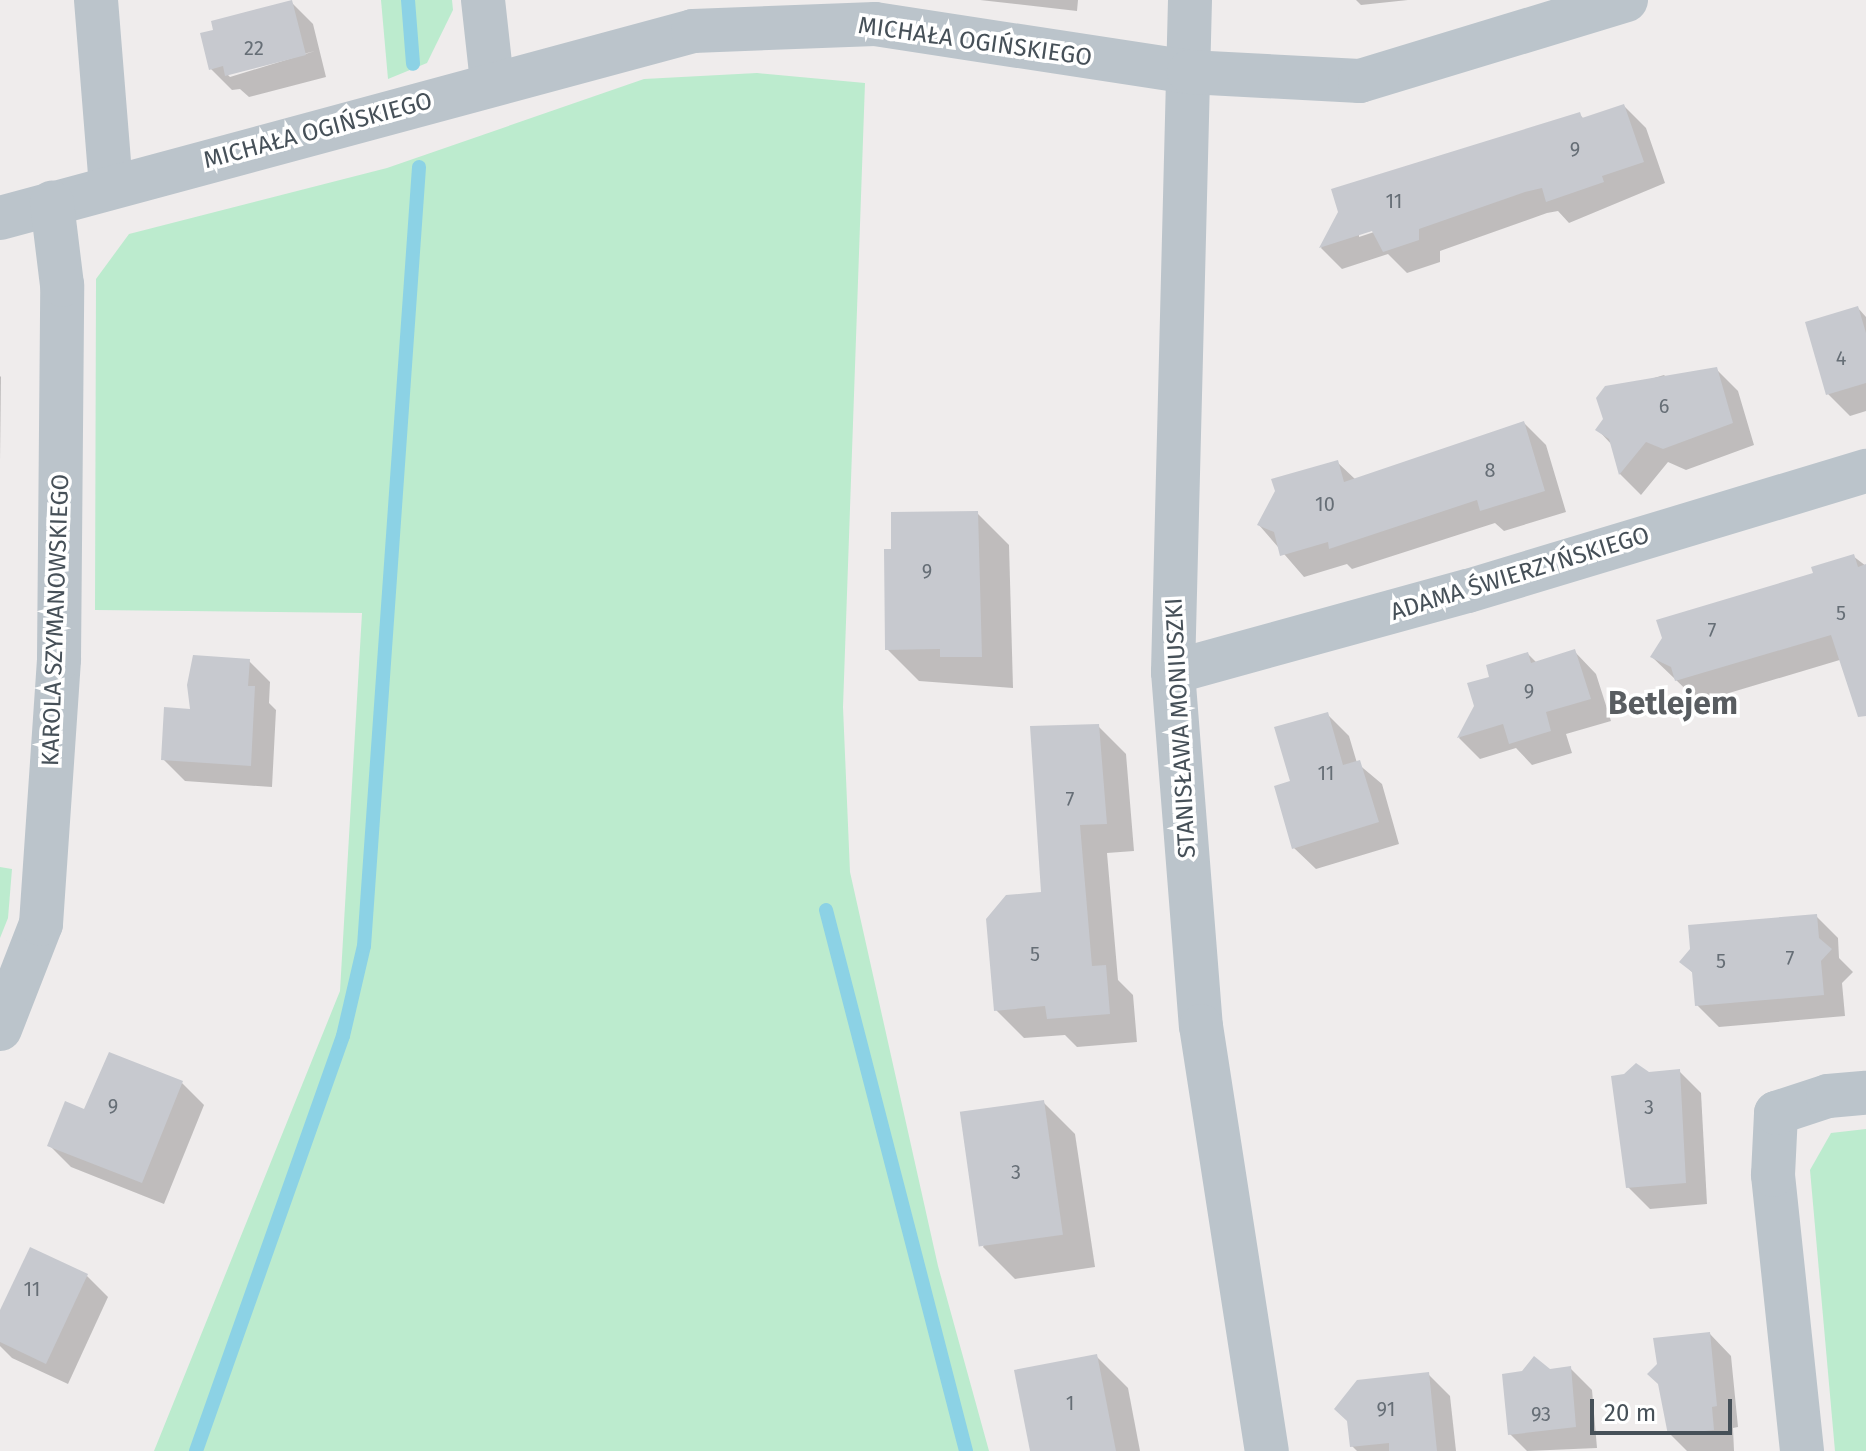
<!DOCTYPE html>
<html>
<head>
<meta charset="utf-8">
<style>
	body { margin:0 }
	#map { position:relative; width:1866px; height:1451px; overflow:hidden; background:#efecec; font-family:"Fira Sans",sans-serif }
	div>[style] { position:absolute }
	.green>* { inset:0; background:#bcebce }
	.shadow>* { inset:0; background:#0003 }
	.stream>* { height:14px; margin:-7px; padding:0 7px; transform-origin:7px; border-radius:7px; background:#8cd2e5 }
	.building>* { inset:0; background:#c7c9cf; transform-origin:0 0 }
	.minor>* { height:44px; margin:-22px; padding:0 22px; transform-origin:22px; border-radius:22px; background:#bbc4cb }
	span { translate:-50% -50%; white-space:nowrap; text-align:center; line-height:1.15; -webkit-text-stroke:7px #fff; paint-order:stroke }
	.number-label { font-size:20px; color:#666e76 }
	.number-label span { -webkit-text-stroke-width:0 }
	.street-label { font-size:24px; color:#465058 }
	.district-label { font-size:32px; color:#595d61; font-weight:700 }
	.scale { position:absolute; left:1590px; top:1399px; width:142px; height:36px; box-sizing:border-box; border:4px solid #465058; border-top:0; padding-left:10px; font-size:24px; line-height:28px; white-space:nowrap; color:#465058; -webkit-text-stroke:6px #fff; paint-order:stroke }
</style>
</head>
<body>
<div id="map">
	<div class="green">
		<i style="clip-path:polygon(381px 0,452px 0,453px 10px,427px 63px,388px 79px)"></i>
		<i style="clip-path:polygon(757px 73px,865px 83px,843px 707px,850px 872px,938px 1266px,989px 1451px,154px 1451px,340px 991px,362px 613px,95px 610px,96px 279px,129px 234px,387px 168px,644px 79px)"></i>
		<i style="clip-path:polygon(0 867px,12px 869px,8px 918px,0 938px)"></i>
		<i style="clip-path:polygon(1866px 1129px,1866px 1451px,1835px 1451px,1810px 1170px,1831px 1133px)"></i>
	</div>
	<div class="shadow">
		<i style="clip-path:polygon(980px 0,1078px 0,1077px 11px)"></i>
		<i style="clip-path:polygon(1356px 0,1408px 0,1361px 5px)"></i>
		<i style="clip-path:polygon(evenodd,291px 2px,313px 24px,326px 77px,249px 97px,240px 89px,232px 90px,211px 69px,216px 31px,291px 2px,315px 51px,230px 77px,227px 74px,315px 51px)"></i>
		<i style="clip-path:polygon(evenodd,1624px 106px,1646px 128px,1665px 183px,1569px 223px,1558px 211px,1547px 213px,1440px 251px,1440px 262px,1407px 273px,1388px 254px,1342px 269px,1321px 248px,1340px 212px,1579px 114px,1584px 119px,1624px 106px,1383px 229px,1359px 237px,1359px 233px,1383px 229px)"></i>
		<i style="clip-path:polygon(1858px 308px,1866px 317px,1866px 411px,1850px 416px,1828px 394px)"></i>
		<i style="clip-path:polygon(1716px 369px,1738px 391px,1754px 445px,1686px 470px,1668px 462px,1641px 495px,1620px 474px,1612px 445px,1598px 430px,1624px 387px,1664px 375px,1668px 379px)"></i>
		<i style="clip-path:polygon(0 376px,1px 377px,0 461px)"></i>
		<i style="clip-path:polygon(1524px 423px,1546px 445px,1566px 512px,1504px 531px,1495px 523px,1352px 569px,1347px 564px,1304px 577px,1259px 525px,1337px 462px,1356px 480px)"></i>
		<i style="clip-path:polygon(977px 513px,1009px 545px,1013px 688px,919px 681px,887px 649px)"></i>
		<i style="clip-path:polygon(1853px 556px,1866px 566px,1866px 676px,1843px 659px,1699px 702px,1652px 657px)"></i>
		<i style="clip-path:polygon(1575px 652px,1596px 674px,1611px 721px,1566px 734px,1572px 753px,1532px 765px,1516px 748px,1480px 759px,1459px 738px,1492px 678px,1528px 654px,1537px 663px)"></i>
		<i style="clip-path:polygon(249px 661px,270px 682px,269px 703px,276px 710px,272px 787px,185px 781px,163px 759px,192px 711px)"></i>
		<i style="clip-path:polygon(1327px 714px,1349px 736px,1357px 763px,1382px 784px,1399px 844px,1316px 869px,1294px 848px,1293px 782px)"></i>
		<i style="clip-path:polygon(1098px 726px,1126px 754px,1134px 851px,1107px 853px,1118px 980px,1133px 995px,1137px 1042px,1077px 1047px,1065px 1035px,1024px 1038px,996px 1010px,1044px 894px)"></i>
		<i style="clip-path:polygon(1816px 916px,1838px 938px,1839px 958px,1853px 972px,1842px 983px,1845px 1016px,1719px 1027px,1697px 1005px,1695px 975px,1682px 962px)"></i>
		<i style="clip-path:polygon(1679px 1071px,1701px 1093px,1707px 1204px,1650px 1209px,1628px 1187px,1649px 1074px)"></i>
		<i style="clip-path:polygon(182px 1083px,204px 1105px,164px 1204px,71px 1167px,49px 1145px,85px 1111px)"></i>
		<i style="clip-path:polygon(1043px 1102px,1075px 1134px,1095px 1267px,1015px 1279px,983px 1247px)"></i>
		<i style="clip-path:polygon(86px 1275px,108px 1297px,68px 1384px,12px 1358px,0 1346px,0 1315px)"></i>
		<i style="clip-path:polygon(1710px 1334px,1731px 1356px,1738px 1427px,1733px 1428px,1734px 1451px,1687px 1451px,1670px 1434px)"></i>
		<i style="clip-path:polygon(1096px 1356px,1128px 1388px,1140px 1451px,1032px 1451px)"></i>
		<i style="clip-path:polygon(1570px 1368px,1592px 1390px,1597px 1448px,1527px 1451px,1510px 1434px)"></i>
		<i style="clip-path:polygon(1428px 1374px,1450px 1396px,1456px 1451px,1357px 1451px,1352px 1446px)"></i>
	</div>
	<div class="stream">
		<i style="left:408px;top:0;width:64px;rotate:85.5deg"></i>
		<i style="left:826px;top:910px;width:559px;rotate:75.49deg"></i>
		<i style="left:196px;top:1451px;width:440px;rotate:-70.5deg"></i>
		<i style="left:343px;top:1036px;width:92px;rotate:-76.9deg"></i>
		<i style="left:364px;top:946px;width:781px;rotate:-85.96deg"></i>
	</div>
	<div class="building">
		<i style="clip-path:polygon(292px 0,306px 55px,225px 76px,223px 66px,209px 70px,200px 33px,213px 30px,211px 21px)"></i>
		<i style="clip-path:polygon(1624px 104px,1644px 162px,1602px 176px,1604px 182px,1546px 202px,1542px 188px,1525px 192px,1419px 229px,1419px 240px,1383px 252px,1372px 231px,1319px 248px,1338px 212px,1331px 189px,1580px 112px,1582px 118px)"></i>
		<i style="clip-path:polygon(1858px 306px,1866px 333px,1866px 383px,1826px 395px,1805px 322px)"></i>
		<i style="clip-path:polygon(1717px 367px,1733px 423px,1663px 449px,1646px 442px,1619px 475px,1609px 439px,1595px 430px,1603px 419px,1596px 398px,1605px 386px)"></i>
		<i style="clip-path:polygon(1524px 421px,1545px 491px,1480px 511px,1477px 500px,1329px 549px,1328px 542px,1280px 556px,1274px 532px,1257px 525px,1275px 491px,1271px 479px,1338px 460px,1344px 482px)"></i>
		<i style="clip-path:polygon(978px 511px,982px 657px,940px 657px,940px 649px,885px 650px,884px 549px,891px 549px,891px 512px)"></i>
		<i style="clip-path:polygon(1854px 554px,1858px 567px,1866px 564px,1866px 716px,1858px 717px,1831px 635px,1675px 681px,1671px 667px,1650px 657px,1662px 638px,1656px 620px,1813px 573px,1811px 567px)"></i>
		<i style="clip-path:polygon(1575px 649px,1591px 699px,1546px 712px,1551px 731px,1509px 744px,1503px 724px,1457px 738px,1474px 706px,1467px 683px,1489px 677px,1486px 665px,1528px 652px,1531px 663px)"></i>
		<i style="clip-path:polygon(193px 655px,250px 659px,248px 686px,255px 686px,251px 766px,161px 760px,164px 707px,190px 709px,187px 685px)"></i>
		<i style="clip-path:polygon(1328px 712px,1343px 765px,1360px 760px,1379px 822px,1292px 849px,1274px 786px,1290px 781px,1274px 727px)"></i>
		<i style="clip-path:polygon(1099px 724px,1107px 824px,1080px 825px,1092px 966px,1106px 965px,1110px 1014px,1047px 1019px,1045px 1006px,994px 1011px,986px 919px,1006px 895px,1041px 892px,1030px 726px)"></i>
		<i style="clip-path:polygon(1817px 914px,1819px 938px,1832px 949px,1821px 961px,1824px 995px,1695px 1006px,1692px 972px,1679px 962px,1690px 949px,1688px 925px)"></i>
		<i style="clip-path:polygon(109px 1052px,183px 1081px,142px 1183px,47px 1146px,65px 1101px,84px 1109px)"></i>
		<i style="clip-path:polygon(1636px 1063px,1649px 1072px,1680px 1069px,1686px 1183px,1626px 1188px,1611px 1076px,1624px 1074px)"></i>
		<i style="left:1044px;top:1100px;width:136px;height:85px;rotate:82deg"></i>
		<i style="clip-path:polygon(30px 1247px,88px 1274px,46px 1364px,0 1342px,0 1310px)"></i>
		<i style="clip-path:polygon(1710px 1332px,1717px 1406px,1712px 1407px,1714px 1430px,1668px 1435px,1658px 1384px,1647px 1374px,1657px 1364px,1653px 1338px)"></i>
		<i style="clip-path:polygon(1097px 1354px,1116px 1451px,1030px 1451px,1014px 1370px)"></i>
		<i style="clip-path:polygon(1534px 1356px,1550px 1369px,1571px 1366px,1576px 1427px,1508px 1435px,1502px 1374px,1522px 1371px)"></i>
		<i style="clip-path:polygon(1429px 1372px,1437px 1451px,1389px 1451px,1389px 1443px,1350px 1447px,1347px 1421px,1334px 1409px,1357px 1380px)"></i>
	</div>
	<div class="minor">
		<i style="left:96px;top:0;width:186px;rotate:85.4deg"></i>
		<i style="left:483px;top:0;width:82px;rotate:83.7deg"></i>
		<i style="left:1190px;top:0;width:672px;rotate:91.45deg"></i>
		<i style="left:1173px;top:672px;width:355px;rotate:85.5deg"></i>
		<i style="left:1201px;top:1026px;width:430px;rotate:81.2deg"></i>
		<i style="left:0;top:218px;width:718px;rotate:-15.1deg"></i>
		<i style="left:693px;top:31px;width:182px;rotate:-2.2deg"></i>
		<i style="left:875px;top:24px;width:318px;rotate:8.7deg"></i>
		<i style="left:1189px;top:72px;width:171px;rotate:3deg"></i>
		<i style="left:1360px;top:81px;width:278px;rotate:-16.9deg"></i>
		<i style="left:1173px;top:672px;width:306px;rotate:-15.4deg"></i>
		<i style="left:1468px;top:591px;width:416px;rotate:-16.8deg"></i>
		<i style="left:0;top:1029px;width:113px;rotate:-68.7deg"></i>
		<i style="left:41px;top:924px;width:266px;rotate:-86.1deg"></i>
		<i style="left:59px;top:659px;width:374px;rotate:-89.5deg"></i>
		<i style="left:62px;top:285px;width:83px;rotate:-97deg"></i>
		<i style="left:1802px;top:1451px;width:278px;rotate:-96deg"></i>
		<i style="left:1773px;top:1175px;width:62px;rotate:-87.2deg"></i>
		<i style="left:1776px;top:1113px;width:55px;rotate:-18.1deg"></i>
		<i style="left:1828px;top:1096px;width:38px;rotate:-5deg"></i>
	</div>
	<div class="number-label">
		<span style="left:254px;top:48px">22</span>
		<span style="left:1575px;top:149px">9</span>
		<span style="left:1394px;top:201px">11</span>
		<span style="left:1841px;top:358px">4</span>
		<span style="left:1664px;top:406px">6</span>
		<span style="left:1490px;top:470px">8</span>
		<span style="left:1325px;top:504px">10</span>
		<span style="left:927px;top:571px">9</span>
		<span style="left:1841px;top:613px">5</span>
		<span style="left:1712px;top:630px">7</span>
		<span style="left:1529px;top:691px">9</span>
		<span style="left:1326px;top:773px">11</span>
		<span style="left:1070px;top:799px">7</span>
		<span style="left:1035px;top:954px">5</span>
		<span style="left:1790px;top:958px">7</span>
		<span style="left:1721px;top:961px">5</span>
		<span style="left:113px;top:1106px">9</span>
		<span style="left:1649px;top:1107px">3</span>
		<span style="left:1016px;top:1172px">3</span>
		<span style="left:32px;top:1289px">11</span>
		<span style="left:1070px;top:1403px">1</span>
		<span style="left:1386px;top:1409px">91</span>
		<span style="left:1541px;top:1414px">93</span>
	</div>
	<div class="street-label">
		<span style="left:975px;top:42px;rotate:8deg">MICHAŁA OGIŃSKIEGO</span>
		<span style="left:318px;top:131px;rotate:-15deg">MICHAŁA OGIŃSKIEGO</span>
		<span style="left:1520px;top:574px;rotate:-17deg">ADAMA ŚWIERZYŃSKIEGO</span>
		<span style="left:56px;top:620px;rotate:-88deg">KAROLA SZYMANOWSKIEGO</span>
		<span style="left:1181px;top:728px;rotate:-93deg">STANISŁAWA MONIUSZKI</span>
	</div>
	<div class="district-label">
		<span style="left:1673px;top:703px">Betlejem</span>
	</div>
	<div class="scale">20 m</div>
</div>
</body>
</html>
